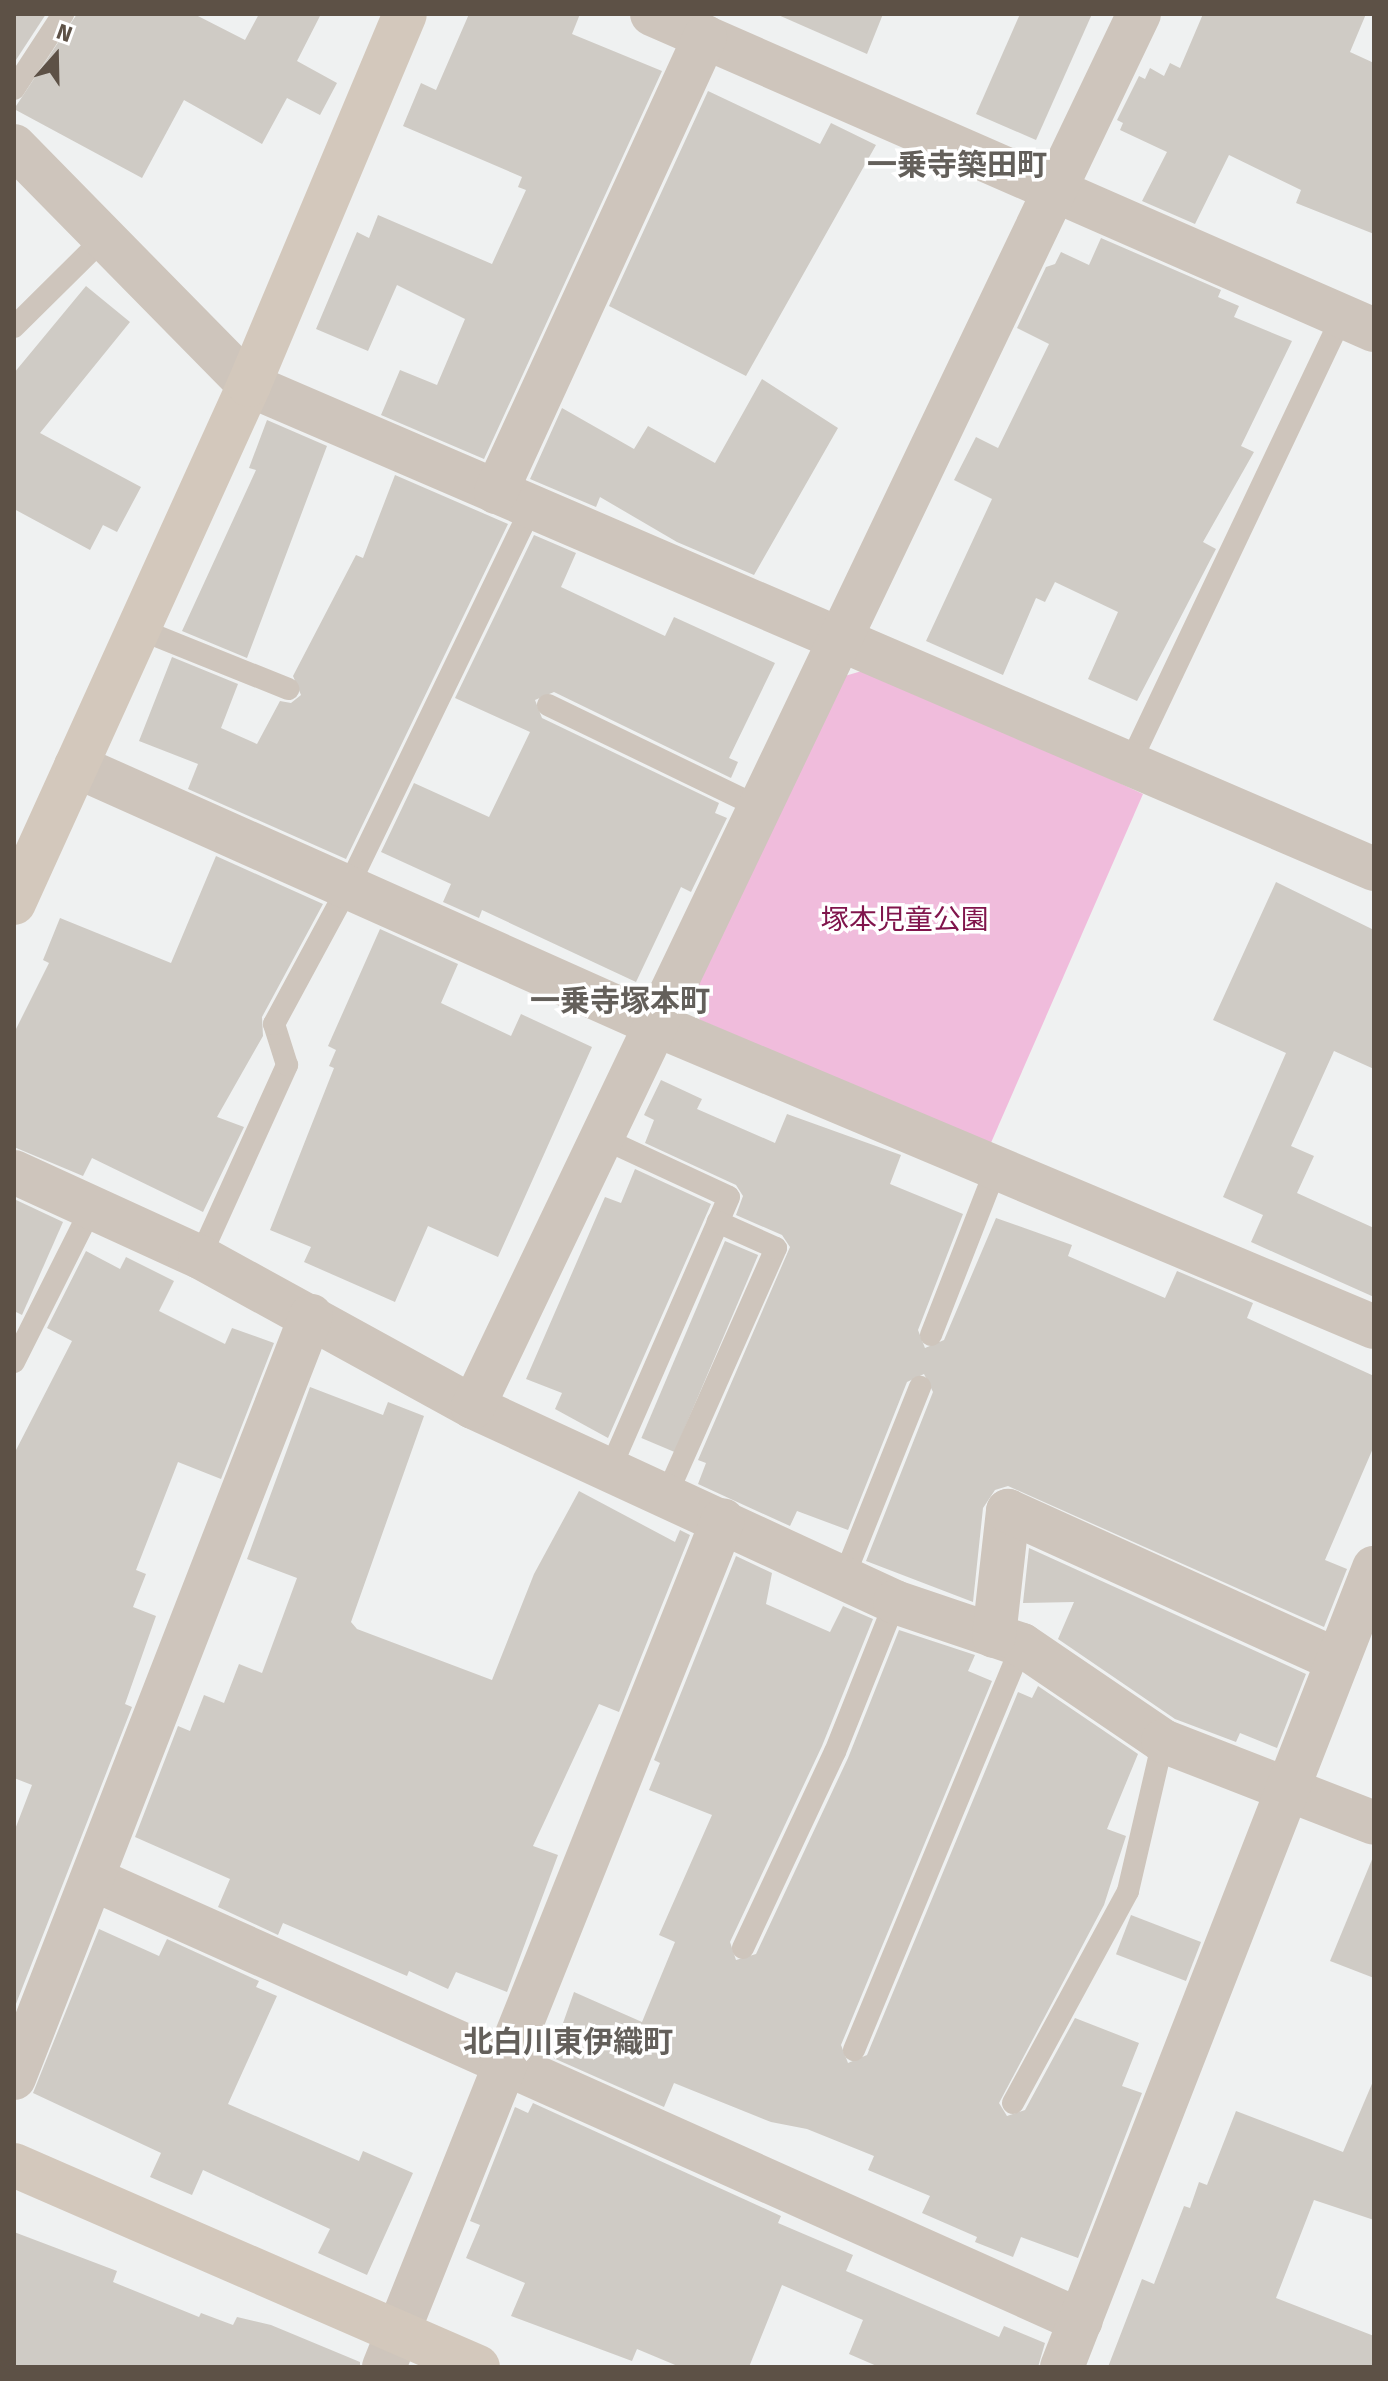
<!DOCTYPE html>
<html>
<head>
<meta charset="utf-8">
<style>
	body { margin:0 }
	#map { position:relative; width:1388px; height:2381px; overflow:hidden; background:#eff1f1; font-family:"Fira Sans","Noto Sans JP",sans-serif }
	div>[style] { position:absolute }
	.green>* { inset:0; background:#f0bcdc }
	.building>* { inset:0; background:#cfcbc5; transform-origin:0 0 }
	.lane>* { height:22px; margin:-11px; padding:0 11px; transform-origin:11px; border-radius:11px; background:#cec5bc }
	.street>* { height:44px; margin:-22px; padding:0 22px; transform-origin:22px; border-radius:22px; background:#cec5bc }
	.secondary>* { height:44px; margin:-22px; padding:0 22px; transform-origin:22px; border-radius:22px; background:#d3c8bc }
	span { translate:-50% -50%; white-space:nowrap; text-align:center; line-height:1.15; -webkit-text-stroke:7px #fff; paint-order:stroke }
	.park-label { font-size:28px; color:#80154c }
	.neighbourhood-label { font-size:30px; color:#64605b; font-weight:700 }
	.frame { position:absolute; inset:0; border:16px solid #5d5146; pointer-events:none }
	.north { position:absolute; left:16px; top:16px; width:80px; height:80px; -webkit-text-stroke:6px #fff; paint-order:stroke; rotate:20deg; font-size:22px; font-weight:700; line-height:32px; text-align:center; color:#5d5146 }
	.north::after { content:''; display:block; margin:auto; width:28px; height:36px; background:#5d5146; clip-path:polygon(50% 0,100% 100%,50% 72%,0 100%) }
</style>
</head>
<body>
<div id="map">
	<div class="green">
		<i style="clip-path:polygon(872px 668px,1143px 794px,990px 1145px,700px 1020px,688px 983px,838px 678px)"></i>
	</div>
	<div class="building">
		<i style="clip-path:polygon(14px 14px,46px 14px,14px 63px)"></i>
		<i style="clip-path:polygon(77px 14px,194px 14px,245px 40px,259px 14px,321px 14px,297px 61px,337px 83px,320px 115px,287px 98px,262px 144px,184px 100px,142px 178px,14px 109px)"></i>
		<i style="clip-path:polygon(469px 14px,580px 14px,572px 34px,662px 71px,484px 459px,381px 415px,400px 370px,437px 385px,465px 319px,397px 285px,368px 351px,316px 329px,357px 232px,369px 238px,378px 215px,492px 264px,526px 190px,518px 187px,522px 177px,403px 126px,421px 83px,436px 90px)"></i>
		<i style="clip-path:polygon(776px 14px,883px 14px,867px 54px)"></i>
		<i style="clip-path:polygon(1020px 14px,1092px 14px,1036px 140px,976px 114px)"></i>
		<i style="clip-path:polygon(1203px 14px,1366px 14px,1350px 52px,1374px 63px,1374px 234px,1296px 203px,1301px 190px,1229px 155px,1195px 224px,1142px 201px,1167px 152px,1120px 130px,1123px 123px,1117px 120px,1139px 76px,1145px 79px,1150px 68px,1164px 76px,1170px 63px,1180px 68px)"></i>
		<i style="clip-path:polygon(708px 91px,820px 144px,831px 123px,876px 145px,746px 376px,609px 306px)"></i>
		<i style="clip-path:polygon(1101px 238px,1221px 290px,1218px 297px,1239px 306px,1234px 317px,1292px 341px,1241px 446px,1254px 452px,1203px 542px,1216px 549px,1137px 701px,1088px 679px,1118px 612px,1055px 582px,1045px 602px,1036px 598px,1003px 675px,926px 641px,992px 499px,954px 480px,976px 437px,998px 448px,1049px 344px,1017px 328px,1046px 267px,1055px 264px,1061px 252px,1089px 265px)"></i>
		<i style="clip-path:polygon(86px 286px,130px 322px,40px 433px,141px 487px,117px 532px,103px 525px,90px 550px,14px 509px,14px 373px)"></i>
		<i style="clip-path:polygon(762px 379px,838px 428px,754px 575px,677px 542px,600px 497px,596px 507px,530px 479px,562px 408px,634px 449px,648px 426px,715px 463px)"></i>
		<i style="clip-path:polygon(267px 420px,327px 446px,247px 658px,182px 631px,256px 470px,249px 468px)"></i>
		<i style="clip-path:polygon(395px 475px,508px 524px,346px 859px,188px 789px,198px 764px,139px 741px,172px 657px,238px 684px,221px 728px,257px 744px,280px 701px,291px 703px,301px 695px,293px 676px,356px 555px,363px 558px)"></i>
		<i style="clip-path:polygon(534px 535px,576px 553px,561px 587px,665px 636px,674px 617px,775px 663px,729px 758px,738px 762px,731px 778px,554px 692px,535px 700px,542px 718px,719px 803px,715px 813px,727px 818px,691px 892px,681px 887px,636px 982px,482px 910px,479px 918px,443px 902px,451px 884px,381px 852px,414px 783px,489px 817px,530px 732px,455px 698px)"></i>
		<i style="clip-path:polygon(216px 856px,323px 904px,262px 1017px,263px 1036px,217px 1117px,244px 1127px,203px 1212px,92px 1158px,83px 1176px,14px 1147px,14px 1033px,49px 963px,43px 960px,60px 918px,171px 963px)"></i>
		<i style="clip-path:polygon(1276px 882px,1374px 930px,1374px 1069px,1334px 1051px,1291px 1146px,1314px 1156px,1297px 1193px,1374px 1228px,1374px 1297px,1251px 1242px,1263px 1215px,1223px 1197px,1286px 1053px,1213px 1020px)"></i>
		<i style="clip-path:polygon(380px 929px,458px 964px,441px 1003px,511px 1036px,521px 1014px,592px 1047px,498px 1257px,428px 1226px,395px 1302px,304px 1262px,311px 1247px,270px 1230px,334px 1068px,329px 1066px,336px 1050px,328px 1046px)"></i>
		<i style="clip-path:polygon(661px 1080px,702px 1099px,697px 1109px,775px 1143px,787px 1114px,901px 1155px,890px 1184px,963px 1214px,918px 1330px,925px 1348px,944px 1340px,996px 1218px,1072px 1245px,1068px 1256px,1165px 1298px,1177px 1271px,1253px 1303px,1247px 1318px,1374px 1376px,1374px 1446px,1325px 1560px,1347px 1569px,1324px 1627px,1008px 1486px,995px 1490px,983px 1508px,973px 1602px,866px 1561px,933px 1392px,924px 1374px,907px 1382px,848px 1530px,797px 1511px,790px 1526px,698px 1484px,706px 1463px,698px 1460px,790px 1247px,782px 1235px,736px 1215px,743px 1196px,736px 1185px,645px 1143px,654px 1120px,644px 1115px)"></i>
		<i style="clip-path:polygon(635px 1169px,711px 1204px,608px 1438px,555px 1409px,562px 1393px,526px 1379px,605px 1197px,621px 1203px)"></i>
		<i style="clip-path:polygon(14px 1199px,63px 1222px,22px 1315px,14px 1311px)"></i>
		<i style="left:725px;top:1241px;width:36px;height:214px;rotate:23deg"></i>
		<i style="clip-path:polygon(86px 1251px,120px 1269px,126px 1257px,174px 1281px,159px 1311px,225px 1344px,232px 1328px,274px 1343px,221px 1479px,178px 1462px,136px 1570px,146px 1574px,133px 1607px,156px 1616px,125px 1704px,132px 1707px,14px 2009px,14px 1832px,32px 1785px,14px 1778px,14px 1454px,72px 1341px,47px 1328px)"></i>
		<i style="clip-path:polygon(310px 1387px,383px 1415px,388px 1402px,424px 1416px,351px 1622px,357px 1629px,492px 1680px,534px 1574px,579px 1491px,675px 1542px,680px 1530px,690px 1535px,619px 1712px,599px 1704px,533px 1846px,558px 1855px,507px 1992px,456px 1972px,448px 1989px,409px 1971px,407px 1976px,283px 1923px,278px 1935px,218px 1907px,230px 1879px,135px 1837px,178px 1726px,190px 1731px,204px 1695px,224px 1703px,239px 1664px,262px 1673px,297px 1578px,247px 1559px)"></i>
		<i style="clip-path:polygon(1029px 1548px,1306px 1674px,1277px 1748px,1240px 1733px,1236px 1742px,1175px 1719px,1058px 1639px,1074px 1602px,1023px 1603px)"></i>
		<i style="clip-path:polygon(736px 1556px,772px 1573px,766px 1604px,830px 1632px,843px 1606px,873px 1619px,822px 1746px,730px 1942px,736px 1960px,756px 1954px,848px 1758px,899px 1630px,975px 1655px,968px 1671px,992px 1681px,841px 2045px,848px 2063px,867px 2055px,1018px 1692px,1032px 1698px,1038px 1686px,1138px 1754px,1107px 1829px,1126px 1836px,1104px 1905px,999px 2103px,1007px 2116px,1025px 2110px,1075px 2018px,1139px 2043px,1122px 2086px,1142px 2093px,1078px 2258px,1021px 2237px,1013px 2257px,975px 2242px,977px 2237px,922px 2213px,930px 2196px,868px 2170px,874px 2156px,807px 2129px,771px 2122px,674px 2083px,664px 2107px,551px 2057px,574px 1992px,642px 2022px,675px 1942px,659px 1935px,712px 1815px,649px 1790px,660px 1763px,654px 1760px)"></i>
		<i style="clip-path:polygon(1373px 1857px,1374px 1857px,1374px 1978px,1330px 1961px)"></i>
		<i style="left:1131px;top:1915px;width:75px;height:42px;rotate:21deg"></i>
		<i style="clip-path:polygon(99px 1929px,159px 1956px,167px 1939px,259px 1981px,256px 1987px,277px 1996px,228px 2104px,359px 2161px,363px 2151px,413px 2173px,367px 2275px,318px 2253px,330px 2229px,203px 2170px,192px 2195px,150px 2177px,161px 2153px,33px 2093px)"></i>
		<i style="clip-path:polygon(1374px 2079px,1374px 2220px,1314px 2200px,1276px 2298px,1374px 2336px,1374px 2367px,1108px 2367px,1142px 2279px,1154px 2284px,1184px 2206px,1190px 2208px,1199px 2182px,1207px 2185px,1236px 2111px,1343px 2152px)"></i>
		<i style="clip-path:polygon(533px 2103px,781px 2216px,778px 2223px,853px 2255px,846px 2271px,999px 2337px,1004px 2326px,1045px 2343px,1038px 2367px,879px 2367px,849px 2354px,863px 2320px,782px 2285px,749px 2367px,680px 2367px,637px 2349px,632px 2361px,511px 2316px,525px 2283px,466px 2258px,480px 2225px,470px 2221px,515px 2107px,528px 2113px)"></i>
		<i style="clip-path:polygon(14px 2232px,117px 2271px,113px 2282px,199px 2317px,201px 2313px,233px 2325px,237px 2317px,271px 2325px,360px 2362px,360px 2367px,14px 2367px)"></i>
	</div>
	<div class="lane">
		<i style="left:14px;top:89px;width:90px;rotate:-56.8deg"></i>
		<i style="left:14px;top:327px;width:127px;rotate:-44.7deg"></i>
		<i style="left:139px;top:629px;width:161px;rotate:21.9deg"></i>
		<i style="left:548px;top:705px;width:232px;rotate:25.8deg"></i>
		<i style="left:1130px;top:763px;width:495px;rotate:-64.6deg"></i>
		<i style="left:600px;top:1137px;width:142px;rotate:24.9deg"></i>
		<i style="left:729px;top:1197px;width:297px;rotate:113.6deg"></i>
		<i style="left:200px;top:1257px;width:211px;rotate:-65.6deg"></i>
		<i style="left:287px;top:1065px;width:43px;rotate:-107.6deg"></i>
		<i style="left:274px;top:1024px;width:156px;rotate:-61.6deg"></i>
		<i style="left:348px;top:887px;width:421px;rotate:-64.2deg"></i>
		<i style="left:931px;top:1335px;width:179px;rotate:-68.7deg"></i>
		<i style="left:14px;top:1362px;width:174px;rotate:-63.3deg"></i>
		<i style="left:667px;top:1494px;width:269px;rotate:-66.1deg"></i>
		<i style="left:776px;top:1248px;width:64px;rotate:-155.9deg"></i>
		<i style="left:844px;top:1577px;width:205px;rotate:-68.2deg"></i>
		<i style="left:743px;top:1948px;width:217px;rotate:-64.9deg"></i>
		<i style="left:835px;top:1752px;width:162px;rotate:-68.2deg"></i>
		<i style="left:854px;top:2050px;width:438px;rotate:-67.5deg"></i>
		<i style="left:1013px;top:2103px;width:241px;rotate:-61.5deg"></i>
		<i style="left:1128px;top:1891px;width:154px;rotate:-76.9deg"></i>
	</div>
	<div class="street">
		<i style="left:652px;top:14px;width:788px;rotate:23.64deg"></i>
		<i style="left:14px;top:146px;width:335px;rotate:45.5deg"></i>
		<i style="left:249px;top:385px;width:1225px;rotate:23.28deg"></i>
		<i style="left:496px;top:492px;width:501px;rotate:-65.33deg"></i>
		<i style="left:76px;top:766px;width:633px;rotate:24.05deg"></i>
		<i style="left:654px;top:1024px;width:781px;rotate:22.82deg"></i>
		<i style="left:14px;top:1172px;width:205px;rotate:24.6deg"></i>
		<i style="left:200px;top:1257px;width:311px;rotate:28.8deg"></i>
		<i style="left:473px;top:1407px;width:465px;rotate:24.8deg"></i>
		<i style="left:895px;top:1602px;width:134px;rotate:18.7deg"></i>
		<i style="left:1022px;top:1645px;width:171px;rotate:34.2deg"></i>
		<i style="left:1163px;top:1741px;width:226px;rotate:21.2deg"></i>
		<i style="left:473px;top:1407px;width:1544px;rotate:-64.45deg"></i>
		<i style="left:994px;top:1636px;width:126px;rotate:-83.6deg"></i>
		<i style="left:1008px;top:1511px;width:362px;rotate:24.4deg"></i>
		<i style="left:93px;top:1879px;width:1082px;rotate:24.1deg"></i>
		<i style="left:14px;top:2078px;width:818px;rotate:-68.71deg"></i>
		<i style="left:384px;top:2367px;width:912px;rotate:-68.19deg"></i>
		<i style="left:1062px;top:2367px;width:858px;rotate:-68.67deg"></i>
	</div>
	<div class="secondary">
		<i style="left:14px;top:903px;width:569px;rotate:-65.6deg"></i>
		<i style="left:249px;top:385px;width:402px;rotate:-67.2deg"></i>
		<i style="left:14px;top:2165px;width:506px;rotate:23.53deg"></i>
	</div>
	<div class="park-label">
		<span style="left:905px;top:920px">塚本児童公園</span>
	</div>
	<div class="neighbourhood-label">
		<span style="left:957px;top:165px">一乗寺築田町</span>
		<span style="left:620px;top:1001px">一乗寺塚本町</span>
		<span style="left:568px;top:2042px">北白川東伊織町</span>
	</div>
	<div class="frame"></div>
	<div class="north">N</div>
</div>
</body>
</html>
